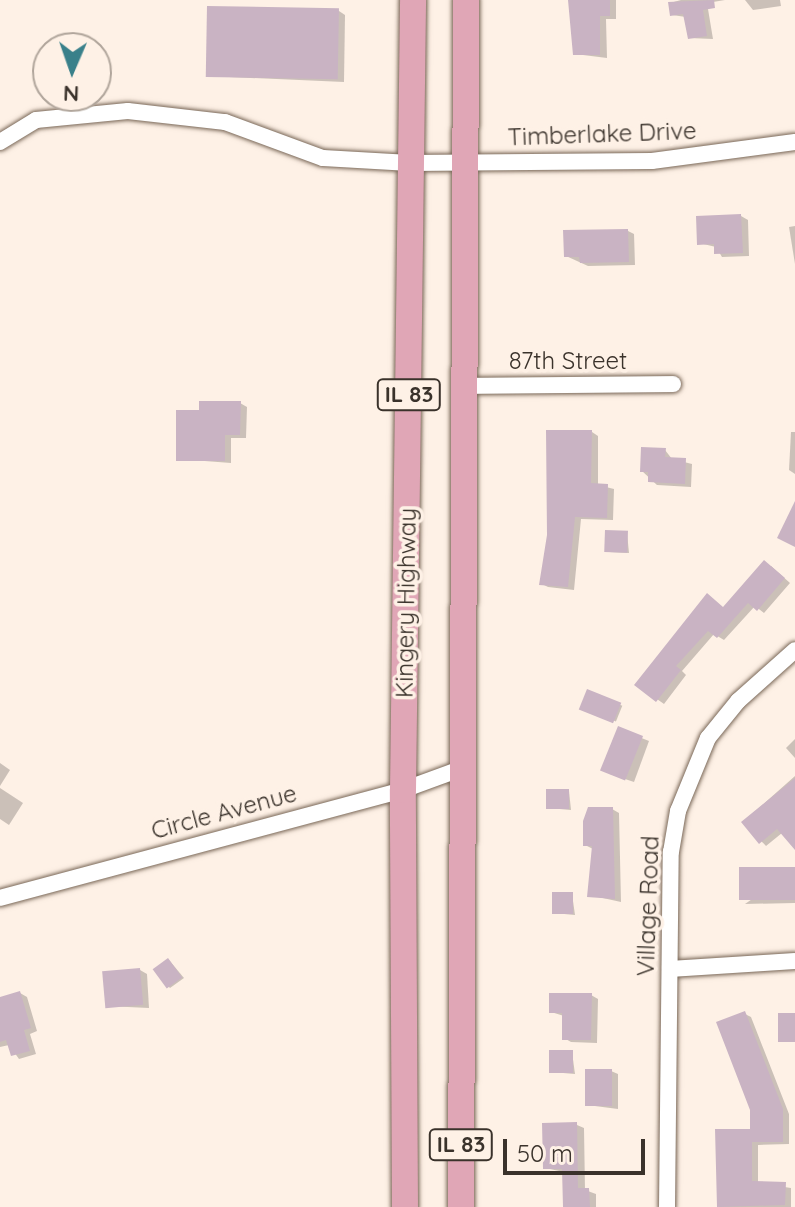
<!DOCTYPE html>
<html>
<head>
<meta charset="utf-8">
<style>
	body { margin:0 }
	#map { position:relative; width:795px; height:1207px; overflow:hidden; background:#fef1e6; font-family:Quicksand,sans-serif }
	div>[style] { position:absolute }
	.shadow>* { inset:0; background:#0003; transform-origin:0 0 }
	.building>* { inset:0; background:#c9b3c3; transform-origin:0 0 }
	.roads { filter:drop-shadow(0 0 2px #796757) drop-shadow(0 0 2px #796757) }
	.minor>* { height:16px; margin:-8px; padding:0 8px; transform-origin:8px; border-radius:8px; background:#fff }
	.primary>* { height:26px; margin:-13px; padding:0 13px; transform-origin:13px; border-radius:13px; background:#e0a6b6 }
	span { translate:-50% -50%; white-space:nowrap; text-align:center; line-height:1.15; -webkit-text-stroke:7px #fef1e6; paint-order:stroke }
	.shield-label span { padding:2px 6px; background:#fef1e6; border:2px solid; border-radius:6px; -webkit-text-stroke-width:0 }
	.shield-label { font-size:22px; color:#3a322b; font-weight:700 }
	.street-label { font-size:24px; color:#3a322b }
	.north { position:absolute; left:32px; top:32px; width:80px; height:80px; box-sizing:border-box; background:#fef1e6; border:2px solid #b0a59b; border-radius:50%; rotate:182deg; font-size:22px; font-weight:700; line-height:32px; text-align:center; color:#3a322b }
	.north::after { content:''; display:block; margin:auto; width:28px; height:36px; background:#39808a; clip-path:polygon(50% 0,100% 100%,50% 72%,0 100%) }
	.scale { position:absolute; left:503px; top:1139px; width:142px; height:36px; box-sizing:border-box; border:4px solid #3a322b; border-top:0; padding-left:10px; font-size:24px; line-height:28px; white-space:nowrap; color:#3a322b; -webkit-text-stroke:6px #fef1e6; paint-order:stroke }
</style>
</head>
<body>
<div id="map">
	<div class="shadow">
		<i style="clip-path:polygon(571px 0,616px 0,616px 19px,606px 19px,607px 58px,575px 54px)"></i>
		<i style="clip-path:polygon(681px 0,725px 0,707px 3px,713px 39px,689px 38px,686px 17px,672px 15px,670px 3px)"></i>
		<i style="clip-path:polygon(745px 0,780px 0,781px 6px,753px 10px)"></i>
		<i style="clip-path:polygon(339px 11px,345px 15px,344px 82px,207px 76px)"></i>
		<i style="clip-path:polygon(741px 216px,748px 220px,749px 256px,722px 257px,716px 247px,699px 243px)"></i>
		<i style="clip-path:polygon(795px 226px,795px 264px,789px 227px)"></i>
		<i style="clip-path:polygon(628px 231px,634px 234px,635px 265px,588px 266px,566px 256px)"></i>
		<i style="clip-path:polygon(240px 403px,247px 407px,246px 438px,231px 438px,231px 463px,178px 459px,201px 412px)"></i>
		<i style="clip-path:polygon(592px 432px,598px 436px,598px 485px,614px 489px,613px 520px,581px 519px,574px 590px,548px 587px,542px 584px)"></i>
		<i style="clip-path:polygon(791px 432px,795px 432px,795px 474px,789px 470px)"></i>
		<i style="clip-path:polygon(665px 450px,672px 459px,692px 464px,691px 487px,657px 485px,642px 471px)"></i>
		<i style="clip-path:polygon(627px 533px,629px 553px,609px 552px)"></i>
		<i style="clip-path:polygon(771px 566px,790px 583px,764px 613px,755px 606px,724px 640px,714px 634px,682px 671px,686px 675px,664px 704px,637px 685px)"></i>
		<i style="left:588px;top:692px;width:37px;height:17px;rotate:22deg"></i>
		<i style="clip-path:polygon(619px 729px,649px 741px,634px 782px,610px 774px)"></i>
		<i style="clip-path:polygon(795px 739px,795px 758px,786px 748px)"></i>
		<i style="clip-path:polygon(0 763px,10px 770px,0 786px)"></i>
		<i style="clip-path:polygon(795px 776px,795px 847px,782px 833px,766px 846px,743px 822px)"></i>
		<i style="clip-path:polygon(0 788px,23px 803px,9px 825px,0 819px)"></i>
		<i style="clip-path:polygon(569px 791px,571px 810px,548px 808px)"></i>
		<i style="clip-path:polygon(612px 809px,619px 813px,621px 902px,589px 895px,593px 849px,585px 845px)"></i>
		<i style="clip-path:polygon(795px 869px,795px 903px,745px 904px)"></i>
		<i style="clip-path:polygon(572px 894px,575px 915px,553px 913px)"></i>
		<i style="clip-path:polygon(169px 960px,184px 978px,170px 988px,168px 986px)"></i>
		<i style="clip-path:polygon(140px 970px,147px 974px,149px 1008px,106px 1006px)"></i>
		<i style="clip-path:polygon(20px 993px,27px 997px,37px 1031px,30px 1034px,36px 1054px,19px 1059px,9px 1045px,0 1047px,0 999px)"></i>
		<i style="clip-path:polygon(591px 995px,598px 999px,597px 1043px,571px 1042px,564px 1038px,564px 1016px,551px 1012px)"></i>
		<i style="clip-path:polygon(745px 1014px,751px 1017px,789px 1114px,789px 1144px,758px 1145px,758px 1183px,791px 1188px,791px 1207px,719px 1207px,717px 1131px,752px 1131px)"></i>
		<i style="clip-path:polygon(572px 1052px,575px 1074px,551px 1072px)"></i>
		<i style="clip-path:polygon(611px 1071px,618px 1074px,618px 1109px,587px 1105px)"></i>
		<i style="clip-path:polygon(577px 1125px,584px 1128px,585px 1190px,596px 1194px,596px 1207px,565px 1207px,564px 1172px,545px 1168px)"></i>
	</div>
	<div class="building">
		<i style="clip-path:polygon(568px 0,610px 0,610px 16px,600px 16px,600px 55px,573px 55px)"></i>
		<i style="clip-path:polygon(714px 0,715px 8px,703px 10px,707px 36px,688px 39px,683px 14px,670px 16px,668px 2px)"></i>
		<i style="left:207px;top:6px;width:132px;height:71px;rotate:1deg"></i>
		<i style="clip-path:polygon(741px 214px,743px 253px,714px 254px,714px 244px,697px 245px,696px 216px)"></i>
		<i style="clip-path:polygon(628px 229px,629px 262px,580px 263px,579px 257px,564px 257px,563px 230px)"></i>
		<i style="clip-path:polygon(199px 401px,241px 401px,240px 435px,225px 435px,225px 461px,176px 461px,176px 410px,199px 410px)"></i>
		<i style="clip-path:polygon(546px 430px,592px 430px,591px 483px,608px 484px,607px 518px,575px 517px,568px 587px,539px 585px,547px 535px)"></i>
		<i style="clip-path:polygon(641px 447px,666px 448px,665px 457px,686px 458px,685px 484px,648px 482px,648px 472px,640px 472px)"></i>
		<i style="clip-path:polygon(795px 501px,795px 547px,777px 538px)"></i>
		<i style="left:605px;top:530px;width:23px;height:22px;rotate:2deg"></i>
		<i style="clip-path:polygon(764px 560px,785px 578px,757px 611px,748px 603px,717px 638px,708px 631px,676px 666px,681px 670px,656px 702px,634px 685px,707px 593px,723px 607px)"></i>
		<i style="left:587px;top:689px;width:37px;height:22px;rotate:22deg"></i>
		<i style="left:618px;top:726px;width:27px;height:48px;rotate:22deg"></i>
		<i style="clip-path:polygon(795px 778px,795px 850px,777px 829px,759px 844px,741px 822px)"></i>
		<i style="left:546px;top:789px;width:23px;height:20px"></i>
		<i style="clip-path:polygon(588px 807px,613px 807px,615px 899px,587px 897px,592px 846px,583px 846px,583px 821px)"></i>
		<i style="left:795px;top:867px;width:33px;height:56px;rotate:90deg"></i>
		<i style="left:552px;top:892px;width:21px;height:22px"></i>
		<i style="left:168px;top:958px;width:24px;height:19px;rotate:54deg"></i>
		<i style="left:140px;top:968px;width:37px;height:38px;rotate:85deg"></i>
		<i style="clip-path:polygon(20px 991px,31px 1028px,24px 1030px,30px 1051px,11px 1056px,6px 1040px,0 1042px,0 997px)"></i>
		<i style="clip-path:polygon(549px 993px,592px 993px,591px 1040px,562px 1040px,562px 1013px,549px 1013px)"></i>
		<i style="clip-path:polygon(745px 1011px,783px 1109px,783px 1142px,752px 1142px,752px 1181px,786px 1182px,785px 1205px,717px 1207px,715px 1129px,750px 1129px,750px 1110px,716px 1022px)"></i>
		<i style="left:795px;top:1013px;width:29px;height:17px;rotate:90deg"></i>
		<i style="left:549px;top:1050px;width:24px;height:23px"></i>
		<i style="left:585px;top:1069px;width:27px;height:37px"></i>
		<i style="clip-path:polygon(577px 1122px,578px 1188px,589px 1188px,590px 1207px,563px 1207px,562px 1169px,543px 1169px,542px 1123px)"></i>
	</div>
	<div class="roads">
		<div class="minor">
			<i style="left:0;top:142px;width:42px;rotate:-31.4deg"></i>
			<i style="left:36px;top:120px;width:92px;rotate:-5.6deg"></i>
			<i style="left:128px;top:111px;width:98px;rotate:6.5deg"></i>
			<i style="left:225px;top:122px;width:104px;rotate:20.2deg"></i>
			<i style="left:323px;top:158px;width:87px;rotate:3.3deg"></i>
			<i style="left:410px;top:163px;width:242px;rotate:-0.5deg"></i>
			<i style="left:652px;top:161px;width:144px;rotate:-7.6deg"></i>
			<i style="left:462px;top:386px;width:211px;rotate:-0.5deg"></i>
			<i style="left:0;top:898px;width:417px;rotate:-15deg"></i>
			<i style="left:403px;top:790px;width:61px;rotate:-20.2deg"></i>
			<i style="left:670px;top:969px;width:125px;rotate:-3.7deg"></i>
			<i style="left:667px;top:1207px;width:355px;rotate:-89.4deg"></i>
			<i style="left:671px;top:852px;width:42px;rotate:-80.3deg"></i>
			<i style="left:678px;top:811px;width:79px;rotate:-67.7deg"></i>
			<i style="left:708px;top:738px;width:48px;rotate:-51deg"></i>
			<i style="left:738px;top:701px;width:76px;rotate:-41.8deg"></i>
		</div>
		<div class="primary">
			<i style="left:405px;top:1207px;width:417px;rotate:-90.3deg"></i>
			<i style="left:403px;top:790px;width:790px;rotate:-89.27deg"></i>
			<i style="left:461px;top:1207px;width:1207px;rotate:-89.76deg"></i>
		</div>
	</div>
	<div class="shield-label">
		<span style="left:409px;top:395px">IL 83</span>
		<span style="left:461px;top:1145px">IL 83</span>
	</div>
	<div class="street-label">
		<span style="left:602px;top:134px;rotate:-2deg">Timberlake Drive</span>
		<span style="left:568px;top:361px">87th Street</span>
		<span style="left:406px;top:603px;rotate:-89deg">Kingery Highway</span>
		<span style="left:224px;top:812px;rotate:-15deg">Circle Avenue</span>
		<span style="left:648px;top:906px;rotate:-88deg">Village Road</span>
	</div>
	<div class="north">N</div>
	<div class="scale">50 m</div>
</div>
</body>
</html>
